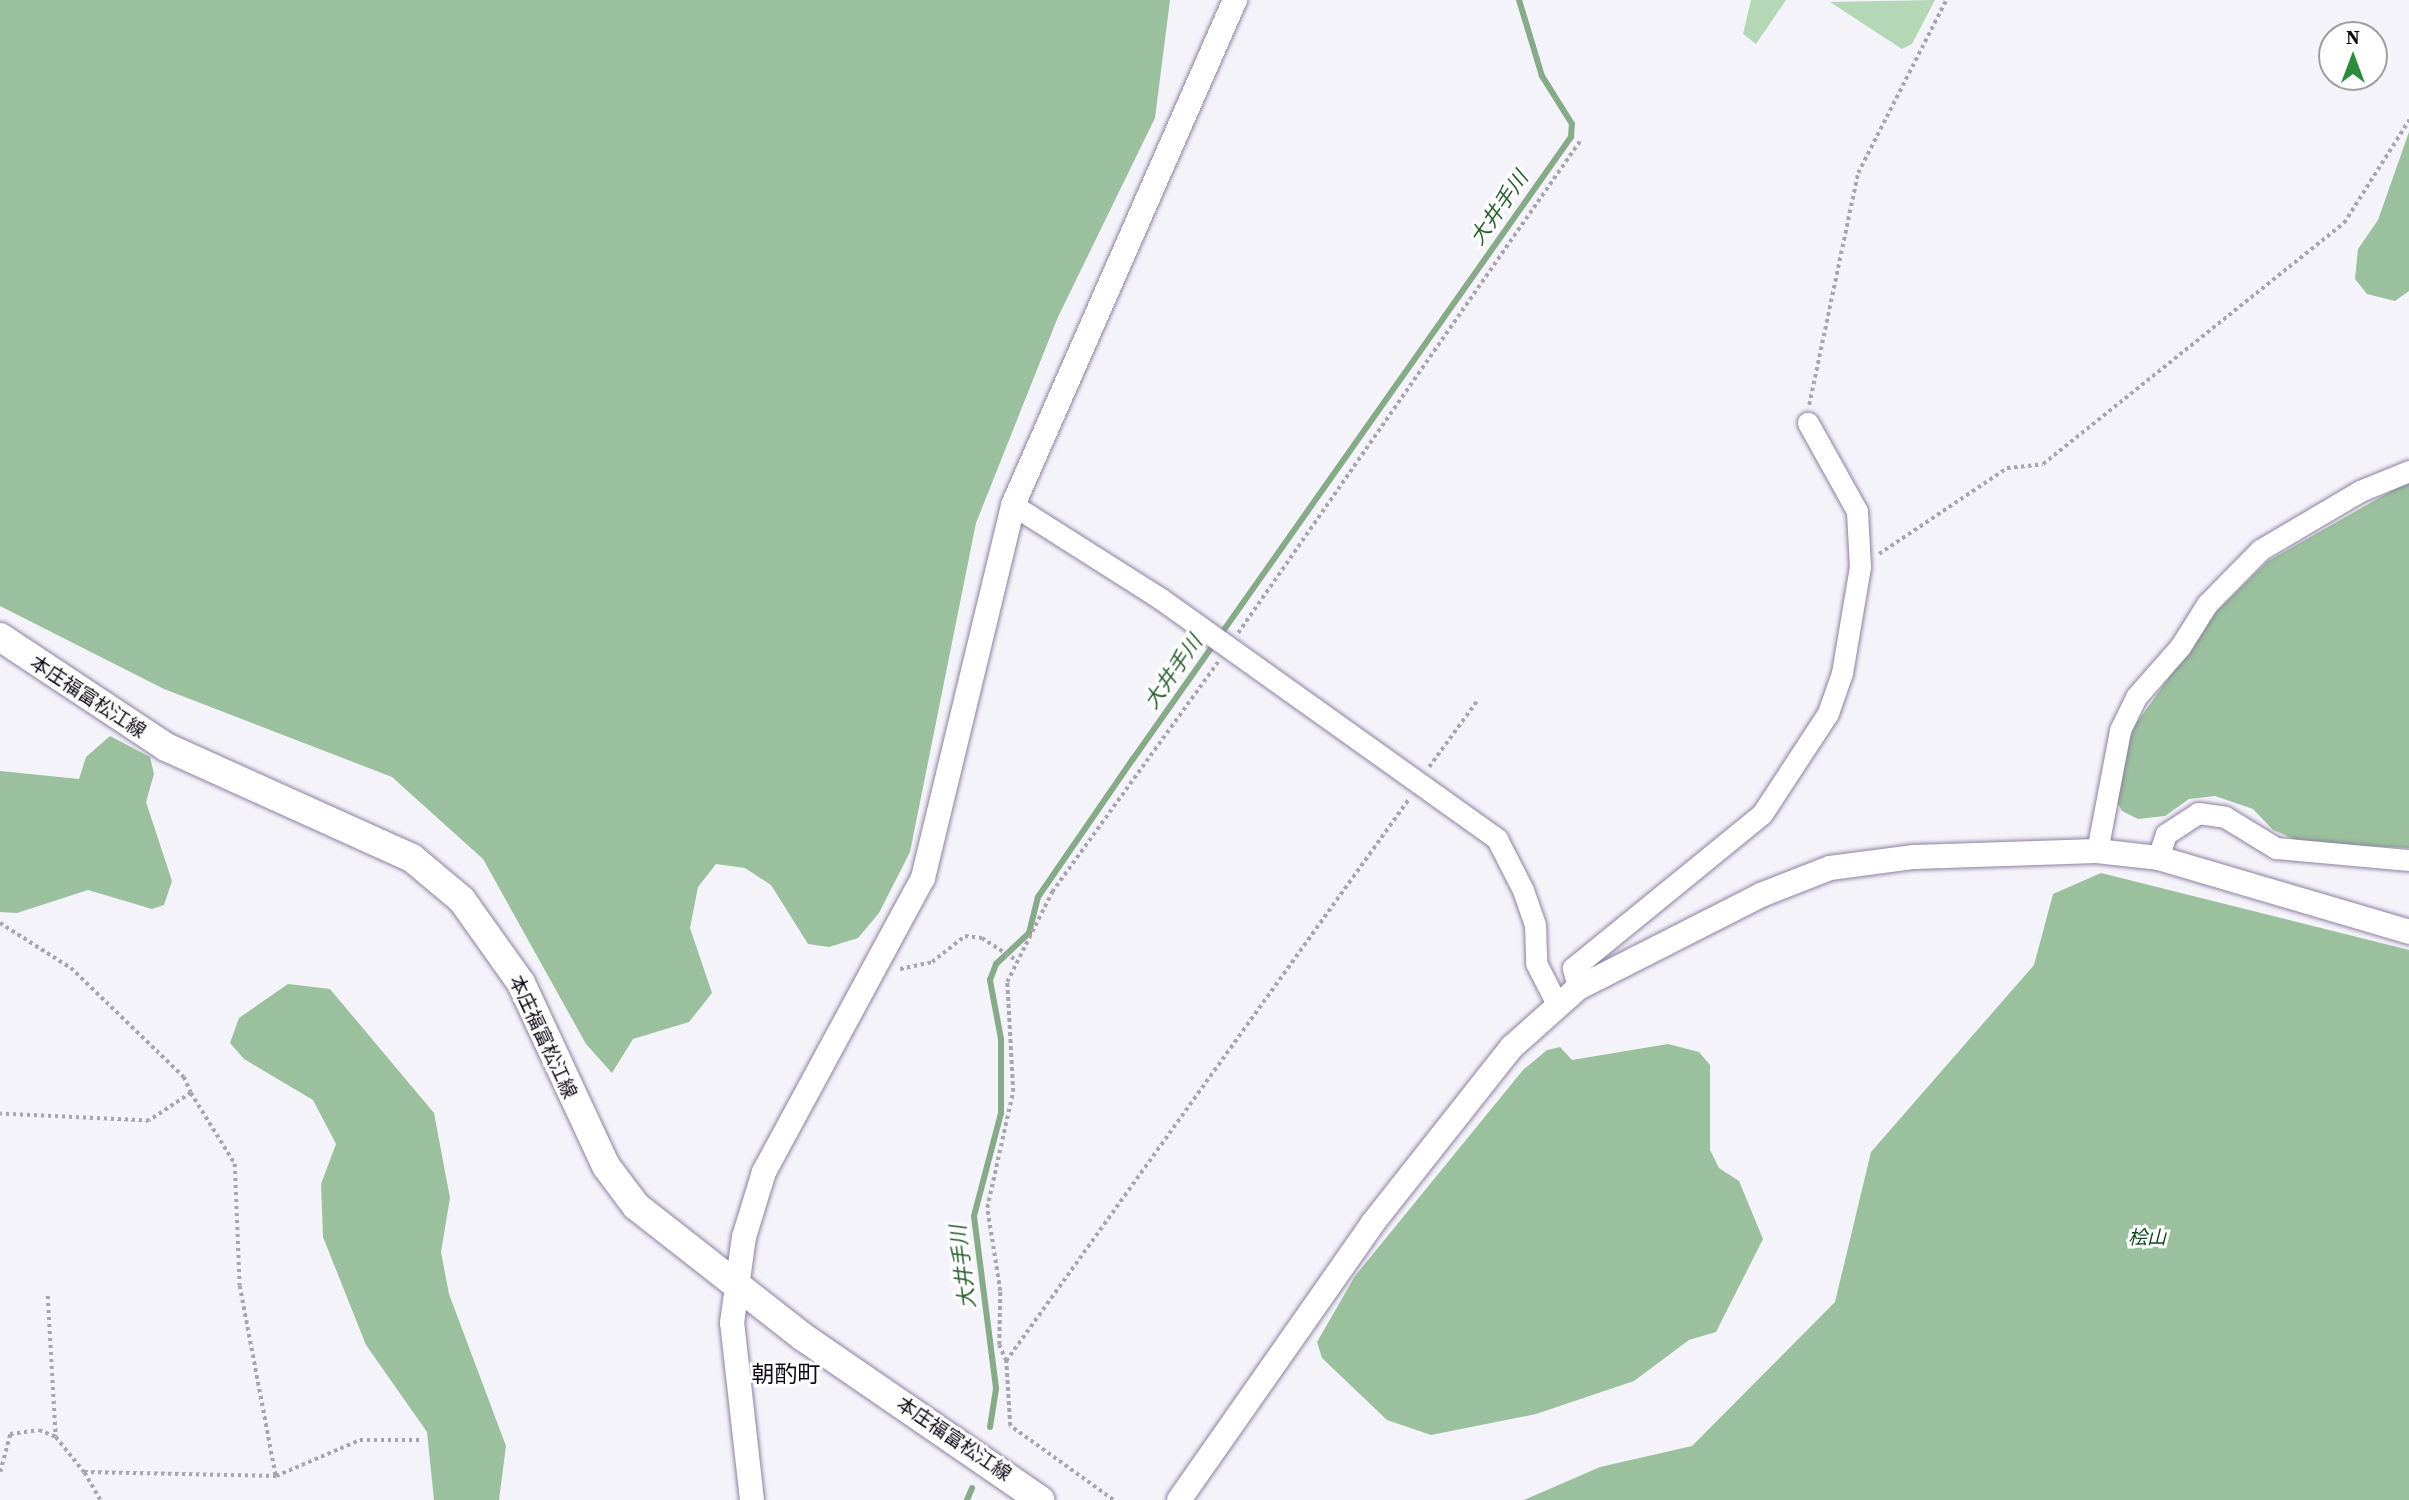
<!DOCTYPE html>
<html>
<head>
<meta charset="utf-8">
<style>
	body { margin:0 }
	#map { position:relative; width:2409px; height:1500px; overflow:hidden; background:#f5f3fa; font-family:"Source Serif 4","Noto Sans JP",serif }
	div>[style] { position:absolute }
	.green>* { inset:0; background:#b4d7b6 }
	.forest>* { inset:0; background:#9bc09d }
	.stream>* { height:6px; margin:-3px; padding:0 3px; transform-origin:3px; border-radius:3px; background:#87ab89 }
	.path>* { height:3.5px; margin-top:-1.75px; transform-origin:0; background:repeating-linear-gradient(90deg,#a8a5ae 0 3.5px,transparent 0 7px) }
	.roads { filter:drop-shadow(0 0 2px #8d81a2) drop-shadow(0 0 2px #8d81a2) }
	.minor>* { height:21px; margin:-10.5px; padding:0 10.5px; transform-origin:10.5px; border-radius:10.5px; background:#fff }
	.tertiary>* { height:24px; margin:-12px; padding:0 12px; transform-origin:12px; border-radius:12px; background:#fff }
	.secondary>* { height:28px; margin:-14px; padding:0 14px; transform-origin:14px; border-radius:14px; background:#fff }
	span { translate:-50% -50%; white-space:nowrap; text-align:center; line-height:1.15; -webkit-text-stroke:6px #fff; paint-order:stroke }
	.street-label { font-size:19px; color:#0f0a16 }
	.park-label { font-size:19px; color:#144b1e; font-style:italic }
	.water-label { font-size:21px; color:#295e30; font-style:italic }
	.quarter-label { font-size:23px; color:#0f0a16 }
	.north { position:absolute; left:2318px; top:21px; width:70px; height:70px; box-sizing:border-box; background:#fff; border:2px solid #9f9da2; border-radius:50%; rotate:0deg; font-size:19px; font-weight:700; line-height:28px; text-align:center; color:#0f0a16 }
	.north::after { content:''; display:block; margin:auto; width:24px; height:32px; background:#2d8b3e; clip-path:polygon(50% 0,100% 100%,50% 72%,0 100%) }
</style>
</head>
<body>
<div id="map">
	<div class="green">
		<i style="clip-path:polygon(1751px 0,1786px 0,1756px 44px,1743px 34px)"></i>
		<i style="clip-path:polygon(1935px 0,1912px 44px,1902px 49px,1830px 2px)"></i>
	</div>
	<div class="forest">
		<i style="clip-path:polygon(0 0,1170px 0,1155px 118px,1058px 317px,976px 523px,910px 852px,879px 913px,858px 938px,829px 947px,808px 944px,771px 885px,745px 868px,716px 864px,698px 887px,690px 928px,712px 993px,689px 1022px,633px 1039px,612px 1073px,586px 1044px,483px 859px,392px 777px,164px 689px,0 606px)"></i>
		<i style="clip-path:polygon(2409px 132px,2409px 291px,2395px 301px,2367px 294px,2355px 279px,2358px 249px,2378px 220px)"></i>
		<i style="clip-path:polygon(2409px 481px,2409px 848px,2304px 843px,2273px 830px,2253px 809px,2215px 796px,2189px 799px,2165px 816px,2138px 819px,2122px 811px,2114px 796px,2133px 728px,2215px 613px,2268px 561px)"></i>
		<i style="clip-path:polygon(110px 736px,150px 757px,154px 774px,146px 802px,172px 881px,164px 905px,152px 909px,88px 890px,17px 913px,0 912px,0 771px,79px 779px,86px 757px)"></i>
		<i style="clip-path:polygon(2101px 873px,2409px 950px,2409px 1500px,1524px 1500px,1600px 1467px,1692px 1446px,1835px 1302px,1871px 1152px,2034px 965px,2053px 894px)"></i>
		<i style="clip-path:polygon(288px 984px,330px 989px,434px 1113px,450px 1198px,441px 1252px,449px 1294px,506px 1446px,499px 1500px,434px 1500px,427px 1432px,366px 1345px,323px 1237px,321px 1184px,336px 1144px,313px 1100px,244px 1059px,230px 1043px,239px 1018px)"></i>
		<i style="clip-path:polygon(1668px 1044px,1699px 1052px,1710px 1065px,1710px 1150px,1719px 1168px,1739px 1181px,1763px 1239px,1716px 1332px,1689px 1340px,1634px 1381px,1536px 1414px,1431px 1435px,1387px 1420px,1322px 1358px,1317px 1342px,1355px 1276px,1523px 1070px,1547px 1050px,1560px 1047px,1572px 1060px)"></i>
	</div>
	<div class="stream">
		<i style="left:990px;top:1427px;width:39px;rotate:-81deg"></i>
		<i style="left:996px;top:1388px;width:173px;rotate:-97.3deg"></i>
		<i style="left:974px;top:1216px;width:106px;rotate:-75.3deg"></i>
		<i style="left:1001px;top:1113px;width:74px;rotate:-90deg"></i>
		<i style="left:1001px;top:1039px;width:60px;rotate:-100.6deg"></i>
		<i style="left:990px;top:980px;width:17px;rotate:-69deg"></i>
		<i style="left:996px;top:964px;width:45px;rotate:-43.2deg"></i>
		<i style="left:1029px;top:933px;width:37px;rotate:-76deg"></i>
		<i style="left:1038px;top:897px;width:168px;rotate:-55.5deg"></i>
		<i style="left:1133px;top:759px;width:761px;rotate:-54.85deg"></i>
		<i style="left:1571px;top:137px;width:13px;rotate:-86deg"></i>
		<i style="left:1572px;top:124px;width:57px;rotate:-122deg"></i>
		<i style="left:1542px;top:76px;width:79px;rotate:-106.8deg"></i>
		<i style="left:967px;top:1500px;width:13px;rotate:-67deg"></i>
	</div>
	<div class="path">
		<i style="left:1809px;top:405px;width:237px;rotate:-78.1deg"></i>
		<i style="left:1858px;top:173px;width:194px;rotate:-63deg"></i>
		<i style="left:1879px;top:554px;width:154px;rotate:-33.9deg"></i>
		<i style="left:2007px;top:468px;width:36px;rotate:-6deg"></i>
		<i style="left:2043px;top:464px;width:386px;rotate:-38.7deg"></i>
		<i style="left:2344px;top:223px;width:122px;rotate:-57.7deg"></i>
		<i style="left:1238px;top:633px;width:599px;rotate:-55.2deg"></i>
		<i style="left:1429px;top:767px;width:82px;rotate:-54deg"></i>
		<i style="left:0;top:923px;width:84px;rotate:32.4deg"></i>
		<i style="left:71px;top:968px;width:157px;rotate:44deg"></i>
		<i style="left:184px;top:1077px;width:17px;rotate:66deg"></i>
		<i style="left:191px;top:1093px;width:50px;rotate:146.3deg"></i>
		<i style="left:149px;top:1121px;width:149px;rotate:-177.3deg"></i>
		<i style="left:900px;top:969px;width:33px;rotate:-12deg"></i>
		<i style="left:932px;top:962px;width:42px;rotate:-38.2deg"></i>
		<i style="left:965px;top:936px;width:17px;rotate:7deg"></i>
		<i style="left:982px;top:938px;width:40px;rotate:32.9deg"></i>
		<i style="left:191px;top:1093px;width:84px;rotate:58.2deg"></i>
		<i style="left:235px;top:1164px;width:122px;rotate:87.7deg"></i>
		<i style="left:240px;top:1286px;width:193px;rotate:79.3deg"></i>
		<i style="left:276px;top:1476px;width:91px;rotate:-23.2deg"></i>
		<i style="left:360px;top:1440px;width:59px"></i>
		<i style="left:48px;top:1296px;width:141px;rotate:86.8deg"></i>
		<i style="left:1006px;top:1361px;width:17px;rotate:-114deg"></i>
		<i style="left:999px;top:1345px;width:54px;rotate:-88.9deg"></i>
		<i style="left:1000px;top:1291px;width:84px;rotate:-98.9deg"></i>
		<i style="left:987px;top:1208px;width:119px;rotate:-77.4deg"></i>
		<i style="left:1013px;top:1092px;width:110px;rotate:-93.1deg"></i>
		<i style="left:1007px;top:982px;width:101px;rotate:-63.4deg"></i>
		<i style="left:1052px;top:892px;width:284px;rotate:-54.2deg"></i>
		<i style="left:0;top:1472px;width:39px;rotate:-75deg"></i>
		<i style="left:10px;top:1434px;width:29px;rotate:-8deg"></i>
		<i style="left:39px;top:1430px;width:18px;rotate:22deg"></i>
		<i style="left:56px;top:1437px;width:45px;rotate:51.3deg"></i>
		<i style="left:100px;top:1500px;width:32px;rotate:-120deg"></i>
		<i style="left:84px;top:1472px;width:192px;rotate:1.2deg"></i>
		<i style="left:1113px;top:1500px;width:127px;rotate:-144.3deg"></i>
		<i style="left:1010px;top:1426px;width:65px;rotate:-93.5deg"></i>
		<i style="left:1006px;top:1361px;width:692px;rotate:-54.36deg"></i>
	</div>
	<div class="roads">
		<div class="minor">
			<i style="left:1013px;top:505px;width:175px;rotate:32.4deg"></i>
			<i style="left:1161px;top:599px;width:413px;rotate:35.5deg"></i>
			<i style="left:1497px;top:839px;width:57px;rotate:63deg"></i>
			<i style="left:1523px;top:890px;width:37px;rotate:71deg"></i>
			<i style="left:1535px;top:925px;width:38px;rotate:88deg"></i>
			<i style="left:1536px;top:963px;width:44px;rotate:62.9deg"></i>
			<i style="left:2097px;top:851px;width:123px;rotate:-79.2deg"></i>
			<i style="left:2120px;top:730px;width:37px;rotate:-64deg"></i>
			<i style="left:2136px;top:697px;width:67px;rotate:-48.7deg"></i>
			<i style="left:2180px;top:647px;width:51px;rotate:-57.9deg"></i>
			<i style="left:2207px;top:604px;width:76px;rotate:-45.5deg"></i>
			<i style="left:2260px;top:550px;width:116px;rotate:-30.5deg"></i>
			<i style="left:2360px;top:491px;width:53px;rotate:-22.2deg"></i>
			<i style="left:2158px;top:858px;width:25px;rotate:-72deg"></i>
			<i style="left:2166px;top:834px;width:38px;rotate:-33deg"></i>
			<i style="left:2198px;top:813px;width:27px;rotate:8deg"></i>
			<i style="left:2225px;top:817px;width:60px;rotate:31.3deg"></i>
			<i style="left:2276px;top:848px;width:134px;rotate:5.2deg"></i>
			<i style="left:1578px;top:988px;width:21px;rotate:-104deg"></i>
			<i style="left:1573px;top:968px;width:244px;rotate:-39.2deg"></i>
			<i style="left:1762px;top:814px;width:121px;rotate:-56.8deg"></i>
			<i style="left:1828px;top:713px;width:42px;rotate:-70.7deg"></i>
			<i style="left:1842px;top:673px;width:108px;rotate:-80.4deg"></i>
			<i style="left:1860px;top:567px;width:56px;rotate:-93.1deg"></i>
			<i style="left:1857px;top:511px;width:101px;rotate:-119.1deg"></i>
		</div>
		<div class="tertiary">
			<i style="left:752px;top:1500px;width:178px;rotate:-96.4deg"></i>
			<i style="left:732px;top:1323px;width:87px;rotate:-82.1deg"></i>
			<i style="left:744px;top:1237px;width:68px;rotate:-72.9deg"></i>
			<i style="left:764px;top:1172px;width:334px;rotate:-61.6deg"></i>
			<i style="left:923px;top:878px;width:384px;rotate:-76.4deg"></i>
			<i style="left:1013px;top:505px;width:552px;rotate:-66.27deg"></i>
			<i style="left:1179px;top:1500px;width:337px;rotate:-55deg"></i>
			<i style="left:1372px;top:1224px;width:226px;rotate:-51.7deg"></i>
			<i style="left:1512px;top:1047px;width:89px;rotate:-41.8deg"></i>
			<i style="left:1578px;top:988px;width:205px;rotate:-26.9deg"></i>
			<i style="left:1761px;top:895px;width:74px;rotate:-21.4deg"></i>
			<i style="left:1830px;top:868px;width:85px;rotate:-7.5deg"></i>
			<i style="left:1914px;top:857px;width:183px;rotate:-1.9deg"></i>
			<i style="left:2097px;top:851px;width:61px;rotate:6.5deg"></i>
			<i style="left:2158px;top:858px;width:262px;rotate:16.4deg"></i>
		</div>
		<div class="secondary">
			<i style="left:0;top:637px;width:199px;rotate:33.5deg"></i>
			<i style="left:166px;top:747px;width:270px;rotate:24.3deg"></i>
			<i style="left:412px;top:858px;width:65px;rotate:40deg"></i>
			<i style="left:462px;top:900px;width:102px;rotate:54.6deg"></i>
			<i style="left:521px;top:983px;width:202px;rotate:65.1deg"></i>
			<i style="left:606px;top:1166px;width:50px;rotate:53.1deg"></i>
			<i style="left:636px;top:1206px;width:212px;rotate:38.1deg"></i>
			<i style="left:803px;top:1337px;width:288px;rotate:34.5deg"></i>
		</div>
	</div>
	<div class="street-label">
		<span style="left:88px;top:697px;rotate:33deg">本庄福富松江線</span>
		<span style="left:543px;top:1037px;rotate:65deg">本庄福富松江線</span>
		<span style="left:954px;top:1439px;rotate:34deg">本庄福富松江線</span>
	</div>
	<div class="park-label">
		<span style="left:2147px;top:1238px">桧山</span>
	</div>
	<div class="water-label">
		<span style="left:1499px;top:208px;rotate:-55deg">大井手川</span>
		<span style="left:1173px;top:672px;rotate:-55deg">大井手川</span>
		<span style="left:963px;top:1267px;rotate:-97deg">大井手川</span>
	</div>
	<div class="quarter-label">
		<span style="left:786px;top:1374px">朝酌町</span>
	</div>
	<div class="north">N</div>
</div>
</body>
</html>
